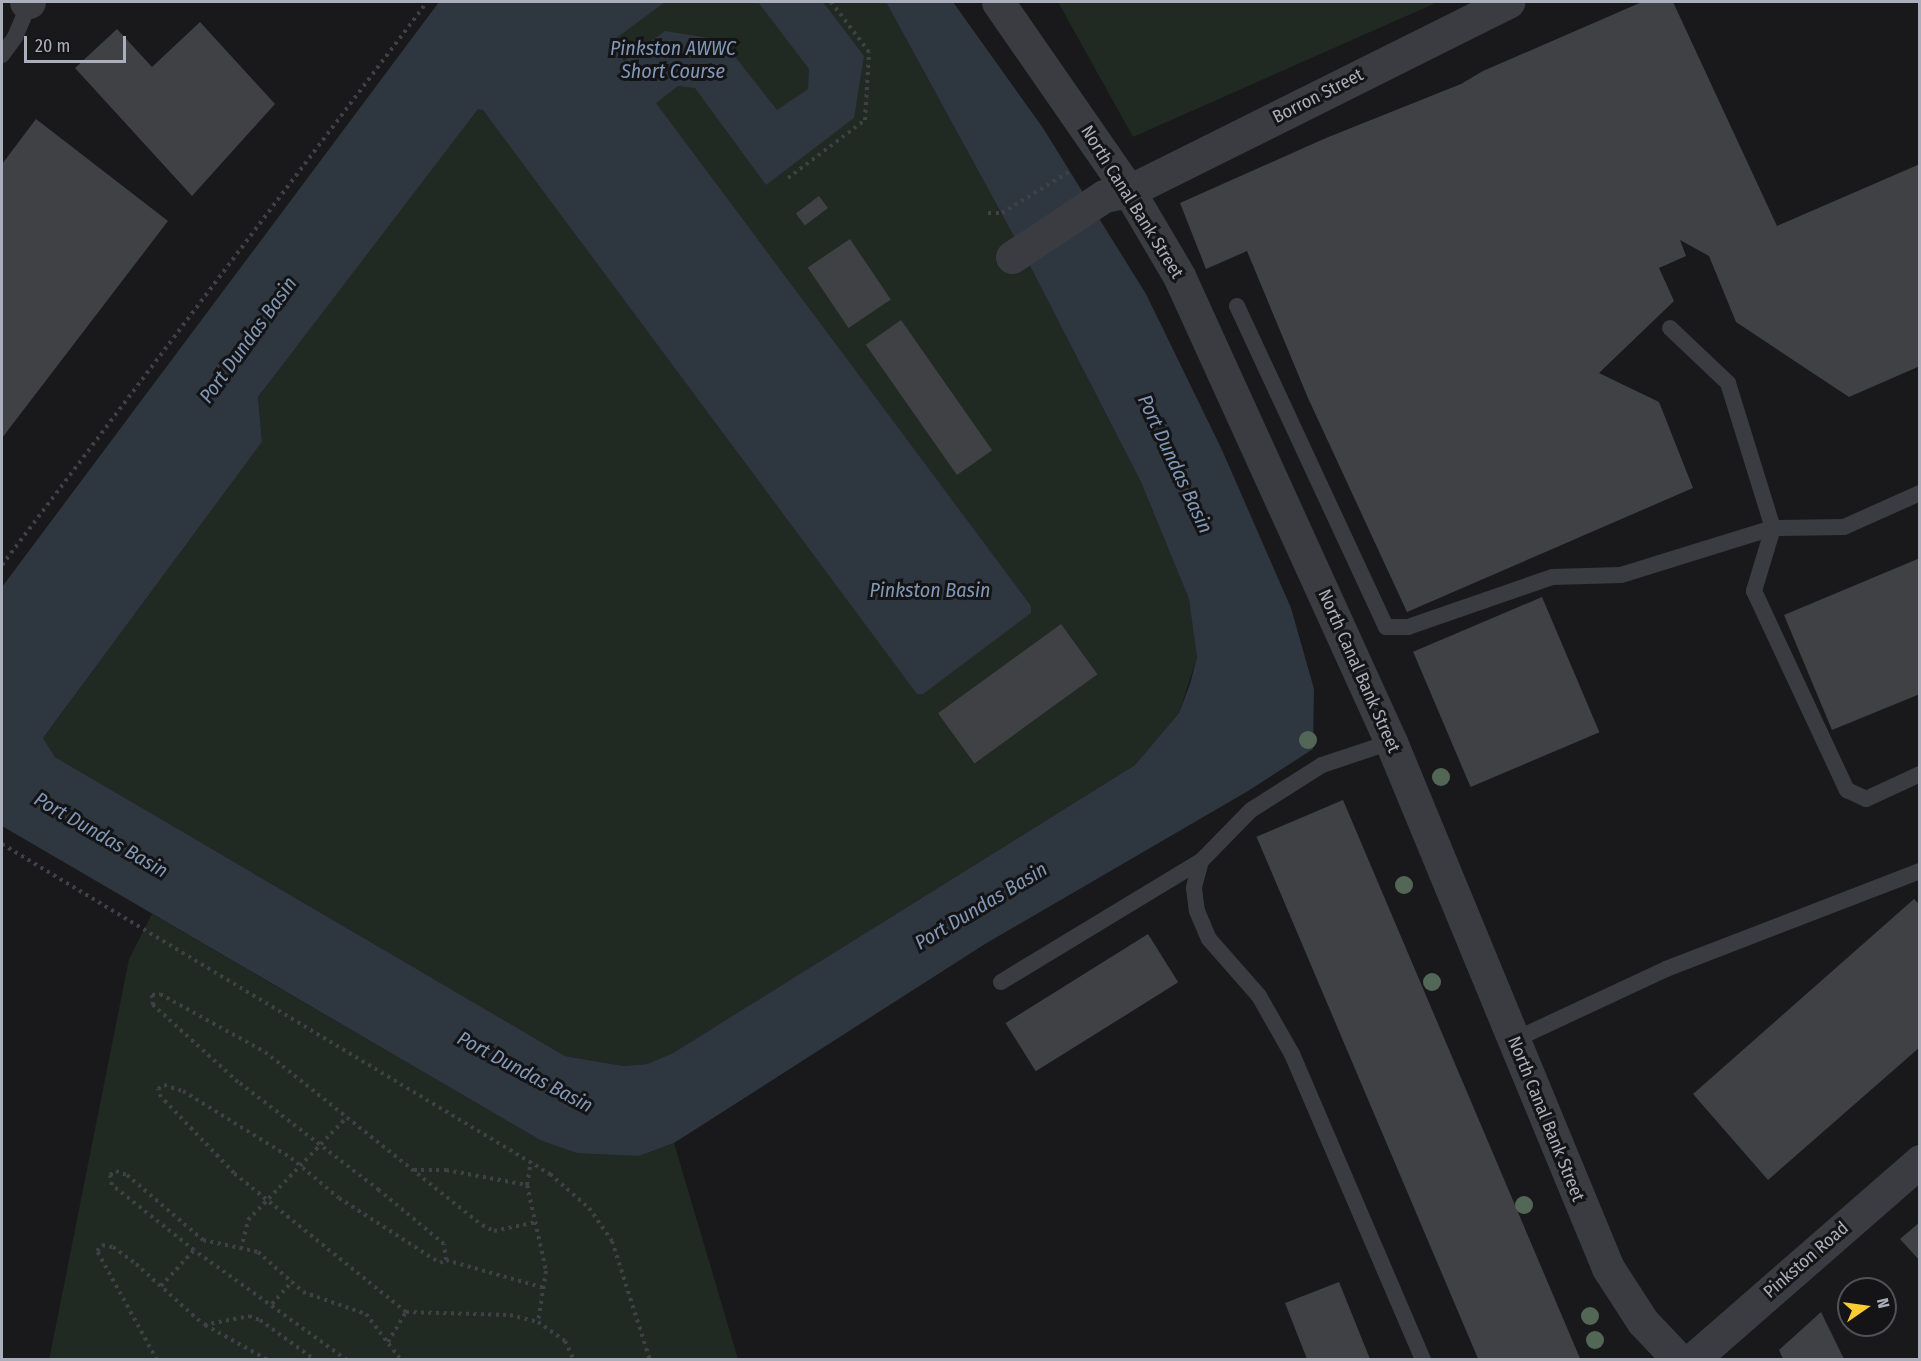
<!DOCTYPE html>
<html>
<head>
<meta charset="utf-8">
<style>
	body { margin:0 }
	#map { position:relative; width:1921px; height:1361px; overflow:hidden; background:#19191b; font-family:"Fira Sans Condensed",sans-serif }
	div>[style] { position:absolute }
	.green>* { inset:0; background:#202922 }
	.water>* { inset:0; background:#2e3640 }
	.building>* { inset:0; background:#404145; transform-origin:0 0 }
	.path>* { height:4px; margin-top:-2px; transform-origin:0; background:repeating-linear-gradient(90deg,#3f4147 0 3px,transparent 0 7.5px) }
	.service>* { height:16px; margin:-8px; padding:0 8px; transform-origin:8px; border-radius:8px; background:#3b3c42 }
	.minor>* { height:33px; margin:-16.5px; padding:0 16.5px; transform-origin:16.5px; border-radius:16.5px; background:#3b3c42 }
	.tertiary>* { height:33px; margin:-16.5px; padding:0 16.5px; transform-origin:16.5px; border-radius:16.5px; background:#3b3c42 }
	.trees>* { width:18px; height:18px; margin:-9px; border-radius:50%; background:#526756 }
	span { translate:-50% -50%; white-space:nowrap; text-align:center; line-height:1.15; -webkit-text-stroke:6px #141416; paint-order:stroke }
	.street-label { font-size:18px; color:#abaebb }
	.water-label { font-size:20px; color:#8198b7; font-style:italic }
	.frame { position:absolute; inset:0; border:3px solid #abaebb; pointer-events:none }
	.north { position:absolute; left:1837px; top:1277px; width:60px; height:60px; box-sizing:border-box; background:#141416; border:2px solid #505258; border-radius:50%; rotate:77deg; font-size:16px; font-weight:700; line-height:24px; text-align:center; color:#abaebb }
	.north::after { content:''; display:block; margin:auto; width:21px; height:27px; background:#f9cc32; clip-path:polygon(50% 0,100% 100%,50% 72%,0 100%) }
	.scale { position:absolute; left:24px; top:36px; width:102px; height:27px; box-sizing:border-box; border:3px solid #abaebb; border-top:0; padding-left:8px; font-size:18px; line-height:21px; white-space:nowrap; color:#abaebb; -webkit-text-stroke:4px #141416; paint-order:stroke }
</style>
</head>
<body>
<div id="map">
	<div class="green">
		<i style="clip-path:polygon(556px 2px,886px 2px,1029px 264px,1141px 482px,1189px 599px,1196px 631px,1197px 657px,1179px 713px,1135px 765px,673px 1053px,647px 1064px,623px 1066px,565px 1056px,55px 757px,43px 738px,262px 442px,258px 397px)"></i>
		<i style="clip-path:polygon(1058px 2px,1438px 2px,1133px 137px)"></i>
		<i style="clip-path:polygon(152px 914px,540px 1140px,639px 1156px,674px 1143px,738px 1359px,49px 1360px,129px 959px)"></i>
	</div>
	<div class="water">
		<i style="clip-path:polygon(439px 2px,665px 2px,611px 42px,624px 61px,665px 31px,722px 40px,777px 110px,808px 89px,809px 69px,758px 2px,823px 2px,864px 56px,854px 118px,766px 185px,695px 88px,678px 86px,656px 103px,1031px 606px,1031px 613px,923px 694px,917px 694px,483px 110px,478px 109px,258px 397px,262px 442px,43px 738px,55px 757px,565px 1056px,623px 1066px,647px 1064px,673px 1053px,1135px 765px,1179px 713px,1190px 684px,1197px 657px,1189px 599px,1141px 482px,1029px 264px,886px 2px,953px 2px,1043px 128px,1100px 220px,1146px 294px,1222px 450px,1291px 608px,1314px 689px,1313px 749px,1248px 791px,985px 944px,674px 1143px,639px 1156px,577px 1153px,540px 1140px,2px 826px,2px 587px)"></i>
	</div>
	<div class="building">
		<i style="clip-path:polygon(1642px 2px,1673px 2px,1777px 226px,1920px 164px,1920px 366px,1849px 397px,1736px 322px,1709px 256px,1680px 240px,1686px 256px,1659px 268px,1674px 301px,1599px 373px,1659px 402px,1693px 488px,1407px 612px,1308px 398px,1247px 251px,1206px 269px,1180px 203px,1326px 138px,1461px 84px,1483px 71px)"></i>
		<i style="clip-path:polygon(200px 22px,275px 104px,192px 196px,75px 68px,117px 29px,152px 67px)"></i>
		<i style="clip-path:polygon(36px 119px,168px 221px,2px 438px,2px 164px)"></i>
		<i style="left:819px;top:196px;width:15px;height:29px;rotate:53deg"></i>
		<i style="left:850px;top:239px;width:73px;height:51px;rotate:56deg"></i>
		<i style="left:901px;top:320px;width:159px;height:43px;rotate:55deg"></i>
		<i style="clip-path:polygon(1920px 558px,1920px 694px,1832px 730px,1784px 615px)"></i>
		<i style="left:1542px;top:597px;width:147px;height:140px;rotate:67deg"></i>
		<i style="left:1061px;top:624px;width:62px;height:152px;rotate:54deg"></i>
		<i style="left:1343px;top:800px;width:608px;height:94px;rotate:67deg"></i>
		<i style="clip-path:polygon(1914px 899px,1920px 905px,1920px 1047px,1768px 1180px,1693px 1094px)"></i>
		<i style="left:1148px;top:934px;width:57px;height:168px;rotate:58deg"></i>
		<i style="clip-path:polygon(1920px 1222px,1920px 1261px,1900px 1239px)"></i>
		<i style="clip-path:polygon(1339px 1282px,1370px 1359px,1307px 1359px,1285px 1303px)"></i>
		<i style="clip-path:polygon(1821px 1312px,1844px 1359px,1783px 1359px,1779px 1350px)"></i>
	</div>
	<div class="path">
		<i style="left:788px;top:178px;width:96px;rotate:-37deg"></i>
		<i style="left:865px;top:120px;width:68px;rotate:-86.6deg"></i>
		<i style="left:869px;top:52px;width:63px;rotate:-127.2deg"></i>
		<i style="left:988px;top:213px;width:14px"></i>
		<i style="left:1002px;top:213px;width:82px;rotate:-31.6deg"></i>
		<i style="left:2px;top:565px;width:705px;rotate:-52.95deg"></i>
		<i style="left:2px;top:844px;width:640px;rotate:31.06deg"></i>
		<i style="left:550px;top:1174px;width:52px;rotate:41.1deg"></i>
		<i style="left:589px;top:1208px;width:40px;rotate:55.1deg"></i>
		<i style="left:612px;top:1241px;width:125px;rotate:72.3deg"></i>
		<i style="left:414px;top:1170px;width:32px"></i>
		<i style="left:446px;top:1170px;width:82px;rotate:10.5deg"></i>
		<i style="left:527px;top:1185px;width:24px;rotate:-81deg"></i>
		<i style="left:527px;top:1185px;width:88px;rotate:77.5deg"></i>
		<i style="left:546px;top:1271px;width:52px;rotate:98.9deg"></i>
		<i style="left:241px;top:1249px;width:30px;rotate:-76deg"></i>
		<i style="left:248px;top:1220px;width:143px;rotate:-46.1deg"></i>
		<i style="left:446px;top:1260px;width:102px;rotate:15.9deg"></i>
		<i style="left:161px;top:1286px;width:49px;rotate:-47.5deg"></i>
		<i style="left:272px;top:1304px;width:31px;rotate:-48deg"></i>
		<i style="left:406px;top:1312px;width:221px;rotate:-141.1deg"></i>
		<i style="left:234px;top:1173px;width:105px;rotate:-133.8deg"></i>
		<i style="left:161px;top:1097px;width:9px;rotate:-111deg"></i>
		<i style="left:158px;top:1089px;width:7px;rotate:-34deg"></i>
		<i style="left:164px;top:1085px;width:20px;rotate:18deg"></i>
		<i style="left:183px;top:1091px;width:127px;rotate:31.8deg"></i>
		<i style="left:291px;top:1158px;width:62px;rotate:39.8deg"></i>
		<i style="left:339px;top:1198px;width:120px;rotate:32.8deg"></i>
		<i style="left:440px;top:1263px;width:7px;rotate:-27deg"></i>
		<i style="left:446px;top:1260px;width:16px;rotate:-97deg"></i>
		<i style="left:444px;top:1244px;width:85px;rotate:-140.3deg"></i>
		<i style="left:379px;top:1190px;width:178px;rotate:-142.5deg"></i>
		<i style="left:238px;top:1082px;width:115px;rotate:-137.8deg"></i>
		<i style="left:153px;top:1005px;width:10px;rotate:-96deg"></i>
		<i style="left:152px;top:995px;width:8px;rotate:-7deg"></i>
		<i style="left:160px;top:994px;width:120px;rotate:28.9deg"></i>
		<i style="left:265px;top:1052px;width:278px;rotate:38.6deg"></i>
		<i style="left:482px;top:1225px;width:13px;rotate:27deg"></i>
		<i style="left:494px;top:1231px;width:44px;rotate:-11.8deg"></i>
		<i style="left:205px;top:1325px;width:72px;rotate:29.1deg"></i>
		<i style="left:388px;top:1342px;width:35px;rotate:-59deg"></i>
		<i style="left:406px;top:1312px;width:104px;rotate:1.7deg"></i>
		<i style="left:510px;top:1315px;width:29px;rotate:14deg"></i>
		<i style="left:538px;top:1322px;width:33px;rotate:35deg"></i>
		<i style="left:565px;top:1341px;width:21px;rotate:65deg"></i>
		<i style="left:157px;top:1360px;width:124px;rotate:-118.8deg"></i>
		<i style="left:97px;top:1251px;width:8px;rotate:-50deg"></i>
		<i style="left:102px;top:1245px;width:11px;rotate:10deg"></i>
		<i style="left:113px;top:1247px;width:29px;rotate:36deg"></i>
		<i style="left:136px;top:1264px;width:91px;rotate:41.9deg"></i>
		<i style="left:204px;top:1325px;width:46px;rotate:-11.3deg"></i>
		<i style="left:249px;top:1316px;width:12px;rotate:20deg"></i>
		<i style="left:260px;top:1320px;width:68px;rotate:36deg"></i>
		<i style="left:347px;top:1360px;width:188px;rotate:-144.3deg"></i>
		<i style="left:194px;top:1250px;width:105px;rotate:-141.6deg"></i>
		<i style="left:112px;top:1185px;width:10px;rotate:-101deg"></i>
		<i style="left:110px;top:1175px;width:7px;rotate:-34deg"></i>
		<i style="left:116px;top:1171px;width:12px;rotate:20deg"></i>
		<i style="left:127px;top:1175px;width:100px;rotate:40.5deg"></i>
		<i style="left:203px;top:1240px;width:56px;rotate:12.3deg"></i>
		<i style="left:258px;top:1252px;width:60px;rotate:41.6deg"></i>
		<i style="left:303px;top:1292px;width:67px;rotate:19.2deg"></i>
		<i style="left:366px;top:1314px;width:58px;rotate:52.7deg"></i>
	</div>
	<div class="service">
		<i style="left:2px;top:55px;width:22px;rotate:-54deg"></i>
		<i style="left:15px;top:37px;width:38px;rotate:-67deg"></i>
		<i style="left:1237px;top:306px;width:354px;rotate:65.1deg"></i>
		<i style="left:1386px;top:627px;width:22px"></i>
		<i style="left:1408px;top:627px;width:152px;rotate:-19.1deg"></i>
		<i style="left:1552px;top:577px;width:69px;rotate:-1.7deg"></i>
		<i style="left:1621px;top:575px;width:159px;rotate:-17.2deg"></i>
		<i style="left:1773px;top:528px;width:71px;rotate:-0.8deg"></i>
		<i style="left:1844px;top:527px;width:83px;rotate:-24.1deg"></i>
		<i style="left:1670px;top:328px;width:80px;rotate:43.5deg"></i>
		<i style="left:1728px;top:383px;width:152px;rotate:72.8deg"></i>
		<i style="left:1773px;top:528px;width:66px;rotate:106.8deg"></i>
		<i style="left:1754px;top:591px;width:220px;rotate:65deg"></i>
		<i style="left:1847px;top:790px;width:21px;rotate:25deg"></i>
		<i style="left:1866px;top:799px;width:60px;rotate:-24.8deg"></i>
		<i style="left:1391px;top:742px;width:73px;rotate:161.6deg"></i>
		<i style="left:1322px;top:765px;width:84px;rotate:147.6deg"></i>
		<i style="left:1251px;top:810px;width:71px;rotate:134.4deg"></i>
		<i style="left:1201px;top:861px;width:28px;rotate:105deg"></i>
		<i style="left:1194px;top:888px;width:23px;rotate:83deg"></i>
		<i style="left:1197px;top:911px;width:30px;rotate:67deg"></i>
		<i style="left:1209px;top:939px;width:76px;rotate:48.7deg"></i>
		<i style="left:1259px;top:996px;width:67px;rotate:60.4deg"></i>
		<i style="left:1292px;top:1054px;width:333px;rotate:66.8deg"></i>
		<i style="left:1001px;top:982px;width:234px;rotate:-31.2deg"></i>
		<i style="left:1514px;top:1040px;width:168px;rotate:-25deg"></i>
		<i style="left:1666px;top:969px;width:272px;rotate:-21.1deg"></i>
	</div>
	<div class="minor">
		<i style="left:26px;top:2px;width:3px"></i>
		<i style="left:998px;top:2px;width:230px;rotate:55.3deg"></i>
		<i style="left:1129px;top:191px;width:99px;rotate:59.5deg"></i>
		<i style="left:1179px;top:276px;width:512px;rotate:65.54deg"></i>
		<i style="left:1391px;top:742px;width:569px;rotate:67.58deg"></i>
		<i style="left:1608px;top:1268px;width:64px;rotate:57.1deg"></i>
		<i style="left:1643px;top:1322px;width:52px;rotate:46.5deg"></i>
		<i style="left:1012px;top:257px;width:110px;rotate:-33.5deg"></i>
		<i style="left:1104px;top:196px;width:25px;rotate:-11deg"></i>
		<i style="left:1129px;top:191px;width:424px;rotate:-26.5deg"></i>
	</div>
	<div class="tertiary">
		<i style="left:1692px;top:1360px;width:303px;rotate:-41.1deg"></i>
	</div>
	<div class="trees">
		<i style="left:1308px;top:740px"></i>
		<i style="left:1441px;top:777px"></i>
		<i style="left:1404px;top:885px"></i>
		<i style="left:1432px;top:982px"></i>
		<i style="left:1524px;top:1205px"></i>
		<i style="left:1590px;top:1316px"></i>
		<i style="left:1595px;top:1340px"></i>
	</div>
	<div class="street-label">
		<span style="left:1318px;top:96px;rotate:-27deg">Borron Street</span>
		<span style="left:1132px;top:202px;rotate:58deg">North Canal Bank Street</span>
		<span style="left:1359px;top:671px;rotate:66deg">North Canal Bank Street</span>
		<span style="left:1546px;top:1119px;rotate:68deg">North Canal Bank Street</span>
		<span style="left:1806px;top:1260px;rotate:-41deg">Pinkston Road</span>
	</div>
	<div class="water-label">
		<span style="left:673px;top:60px">Pinkston AWWC<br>Short Course</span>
		<span style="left:248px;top:340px;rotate:-54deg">Port Dundas Basin</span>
		<span style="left:1175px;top:464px;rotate:65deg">Port Dundas Basin</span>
		<span style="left:930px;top:590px">Pinkston Basin</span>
		<span style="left:101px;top:835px;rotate:30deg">Port Dundas Basin</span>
		<span style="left:981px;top:906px;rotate:-31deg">Port Dundas Basin</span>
		<span style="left:525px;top:1072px;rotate:28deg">Port Dundas Basin</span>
	</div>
	<div class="frame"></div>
	<div class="north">N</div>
	<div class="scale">20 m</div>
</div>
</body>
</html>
